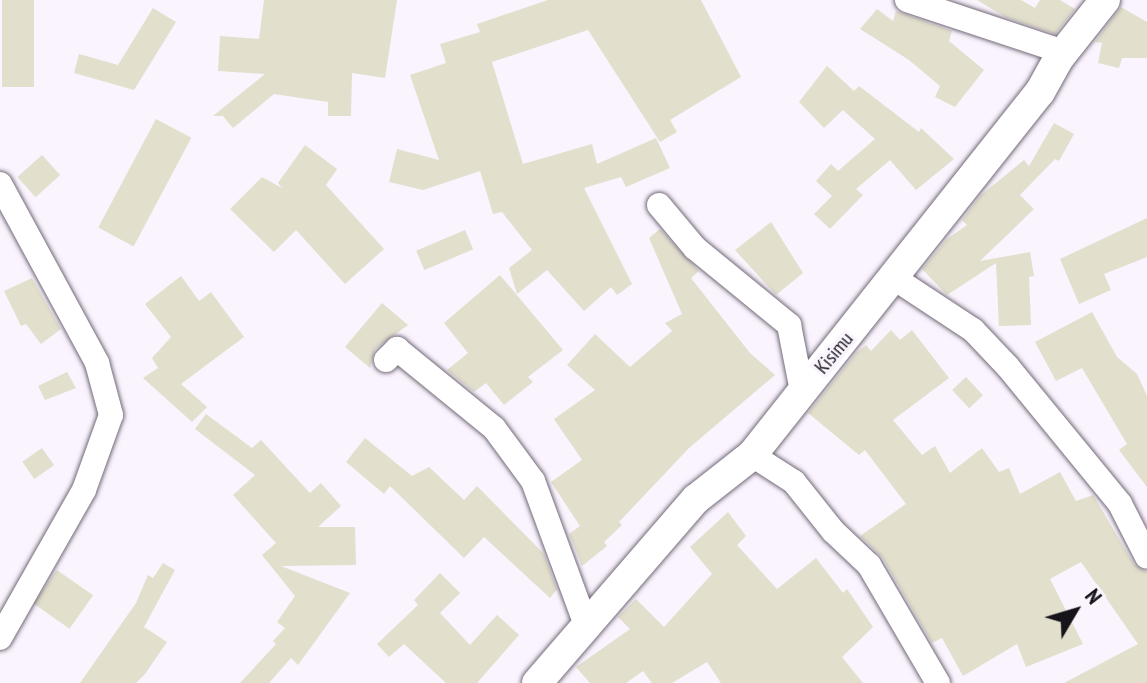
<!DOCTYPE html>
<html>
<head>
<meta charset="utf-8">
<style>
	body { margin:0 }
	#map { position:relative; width:1147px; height:683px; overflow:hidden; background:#faf4fe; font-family:"PT Sans Narrow",sans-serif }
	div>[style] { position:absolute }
	.building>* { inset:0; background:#e2dfcd; transform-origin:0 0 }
	.roads { filter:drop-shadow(0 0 2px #736a78) drop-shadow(0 0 2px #736a78) }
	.minor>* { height:24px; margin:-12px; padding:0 12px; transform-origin:12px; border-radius:12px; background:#fff }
	.tertiary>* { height:30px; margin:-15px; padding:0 15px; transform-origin:15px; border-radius:15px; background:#fff }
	span { translate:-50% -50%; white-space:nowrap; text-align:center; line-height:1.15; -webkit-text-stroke:7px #faf4fe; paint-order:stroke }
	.street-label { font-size:20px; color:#171419 }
	.north { position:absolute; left:1035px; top:571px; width:80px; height:80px; -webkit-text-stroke:6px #faf4fe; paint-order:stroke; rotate:52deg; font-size:22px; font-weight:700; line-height:32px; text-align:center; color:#171419 }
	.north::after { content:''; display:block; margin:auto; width:28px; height:36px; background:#171419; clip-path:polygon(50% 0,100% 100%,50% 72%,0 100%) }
</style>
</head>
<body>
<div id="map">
	<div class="building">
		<i style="left:2px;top:0;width:32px;height:87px"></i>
		<i style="clip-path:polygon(264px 0,397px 0,385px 78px,352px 73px,351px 116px,328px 116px,328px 102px,274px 94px,233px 128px,223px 116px,213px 116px,265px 74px,218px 71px,220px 36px,259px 39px)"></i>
		<i style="clip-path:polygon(548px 0,701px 0,741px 77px,670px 120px,677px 132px,660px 142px,588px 30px,492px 62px,523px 164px,592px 144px,597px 164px,656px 138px,670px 168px,626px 187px,621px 177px,584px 188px,632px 284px,617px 295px,611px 287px,584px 311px,547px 270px,517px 294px,509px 268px,532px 250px,502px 212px,493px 214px,480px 171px,423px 190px,389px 182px,397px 149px,439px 160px,410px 75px,446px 63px,440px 44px,480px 32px,477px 24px)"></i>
		<i style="clip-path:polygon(977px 0,1021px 0,1035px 8px,1040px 0,1060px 0,1075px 9px,1055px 34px,1005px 17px)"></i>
		<i style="clip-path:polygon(1121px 7px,1147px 22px,1147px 58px,1122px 58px,1119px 68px,1098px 63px,1102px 43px,1095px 42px)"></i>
		<i style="clip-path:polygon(153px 8px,176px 22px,134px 90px,74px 73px,79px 54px,118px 65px)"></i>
		<i style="clip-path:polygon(877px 9px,893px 21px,896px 11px,952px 31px,949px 41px,984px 70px,955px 107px,935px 97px,940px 86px,909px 60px,860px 29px)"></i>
		<i style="clip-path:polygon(827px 66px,854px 91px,859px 86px,919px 132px,921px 128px,954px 159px,916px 190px,890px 160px,856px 189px,863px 195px,830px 229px,814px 214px,832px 196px,816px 181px,831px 164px,838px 171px,875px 139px,843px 110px,824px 128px,799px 102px)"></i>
		<i style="left:156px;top:119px;width:40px;height:123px;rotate:28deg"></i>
		<i style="clip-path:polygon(1054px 123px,1074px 134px,1059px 161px,1055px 159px,1020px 195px,1034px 209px,980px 261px,1030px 252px,1034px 276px,1029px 277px,1031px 325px,999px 326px,996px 263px,947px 295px,922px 269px,947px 239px,967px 225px,962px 220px,981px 195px,1024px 160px,1029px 166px)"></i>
		<i style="clip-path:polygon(305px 145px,337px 169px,326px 185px,384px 249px,345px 284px,296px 230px,274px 252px,230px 209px,262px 177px,282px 188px,278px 183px)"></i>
		<i style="left:42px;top:155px;width:27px;height:33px;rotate:48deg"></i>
		<i style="clip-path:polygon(1147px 218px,1147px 257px,1104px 274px,1111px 290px,1079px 304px,1060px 259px)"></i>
		<i style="clip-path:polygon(771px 222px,803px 273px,776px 295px,735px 250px)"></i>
		<i style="clip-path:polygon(660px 229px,699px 271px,691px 278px,750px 353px,775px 375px,689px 448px,619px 522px,622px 525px,604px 542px,607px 546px,582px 566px,569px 534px,580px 526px,551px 482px,582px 460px,554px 419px,595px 390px,567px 365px,595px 334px,630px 367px,672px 331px,665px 323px,682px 314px,649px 238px)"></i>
		<i style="left:465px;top:230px;width:21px;height:53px;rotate:67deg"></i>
		<i style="clip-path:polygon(500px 275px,563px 350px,528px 377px,533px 382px,504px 405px,486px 383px,474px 392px,447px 370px,468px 353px,444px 323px)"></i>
		<i style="clip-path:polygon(181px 276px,199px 301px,211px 292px,244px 337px,181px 384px,207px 407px,192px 422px,143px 378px,158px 368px,152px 358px,171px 337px,145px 304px)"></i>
		<i style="clip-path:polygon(32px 278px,61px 329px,41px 344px,26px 324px,21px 326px,4px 291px)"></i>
		<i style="clip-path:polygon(382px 303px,408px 325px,375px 349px,370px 368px,345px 347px)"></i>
		<i style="clip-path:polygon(1092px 312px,1117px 357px,1137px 374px,1147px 396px,1147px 487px,1119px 450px,1127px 444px,1082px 368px,1056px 381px,1035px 342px)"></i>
		<i style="clip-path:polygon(891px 330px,900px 340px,912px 330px,949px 378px,893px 420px,922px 455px,935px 446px,950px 473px,982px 448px,999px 472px,1009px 468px,1020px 494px,1060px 472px,1076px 501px,1093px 495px,1134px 564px,1147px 572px,1147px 683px,1064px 683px,1138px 644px,1081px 562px,1050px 579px,1083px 644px,1026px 667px,1017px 644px,963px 676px,942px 638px,932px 643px,882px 557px,860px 536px,906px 504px,865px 450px,859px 455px,808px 413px,856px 353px,866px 345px,871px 351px)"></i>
		<i style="clip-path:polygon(67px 372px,76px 388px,45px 400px,38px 386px)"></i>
		<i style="left:966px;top:377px;width:25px;height:19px;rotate:47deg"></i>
		<i style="clip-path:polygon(206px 414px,252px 448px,261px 440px,310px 493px,321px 483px,341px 506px,318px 527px,355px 527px,356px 565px,281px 566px,350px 593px,298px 665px,291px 658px,269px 683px,240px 683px,276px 644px,273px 641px,285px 628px,277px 622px,295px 596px,262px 555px,276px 543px,233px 495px,255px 475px,195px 429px)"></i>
		<i style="clip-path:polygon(365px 438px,412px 476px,429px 467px,464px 500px,477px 486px,544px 554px,557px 589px,550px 598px,484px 537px,464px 558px,390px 486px,384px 494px,346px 462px)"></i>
		<i style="left:42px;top:448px;width:21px;height:24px;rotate:55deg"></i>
		<i style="clip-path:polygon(728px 512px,746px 536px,737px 545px,777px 589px,816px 558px,843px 593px,847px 589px,873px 627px,842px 657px,863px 683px,721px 683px,707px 662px,672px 683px,652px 683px,643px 671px,626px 683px,590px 683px,576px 667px,630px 629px,618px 617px,636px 599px,664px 627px,712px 574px,690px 547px)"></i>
		<i style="clip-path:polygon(163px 563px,175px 570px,144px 627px,167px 642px,145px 674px,136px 683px,80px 683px,136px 603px,148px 575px,153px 578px)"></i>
		<i style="left:57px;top:570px;width:44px;height:41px;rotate:35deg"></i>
		<i style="clip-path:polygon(440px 573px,460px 593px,440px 613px,470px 645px,497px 615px,519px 635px,477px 683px,446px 683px,404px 644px,389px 657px,377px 644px,418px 605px,414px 600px)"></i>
	</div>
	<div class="roads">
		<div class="minor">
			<i style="left:907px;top:0;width:152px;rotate:18.4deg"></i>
			<i style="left:1051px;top:48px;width:13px;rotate:51deg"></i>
			<i style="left:0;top:184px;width:204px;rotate:61.5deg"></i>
			<i style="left:97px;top:363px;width:54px;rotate:74.9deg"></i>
			<i style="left:111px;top:415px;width:80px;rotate:109.8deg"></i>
			<i style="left:84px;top:490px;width:170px;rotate:119.6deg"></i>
			<i style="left:659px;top:205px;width:56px;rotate:50.1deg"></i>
			<i style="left:695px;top:248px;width:122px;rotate:39.3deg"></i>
			<i style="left:789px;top:325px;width:67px;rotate:78.9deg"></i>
			<i style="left:894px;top:278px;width:95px;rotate:33.4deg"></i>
			<i style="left:973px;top:330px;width:51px;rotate:46.6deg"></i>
			<i style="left:1008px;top:367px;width:177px;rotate:50.7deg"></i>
			<i style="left:1120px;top:504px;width:59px;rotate:63deg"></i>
			<i style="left:386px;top:360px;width:16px;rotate:-45deg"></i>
			<i style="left:397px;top:349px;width:125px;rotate:39.2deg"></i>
			<i style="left:494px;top:428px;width:66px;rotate:53.7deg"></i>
			<i style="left:533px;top:481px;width:157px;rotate:69.8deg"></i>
			<i style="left:752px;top:455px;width:50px;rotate:32.7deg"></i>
			<i style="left:794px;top:482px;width:63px;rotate:51.5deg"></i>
			<i style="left:833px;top:531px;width:50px;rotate:43.4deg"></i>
			<i style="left:869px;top:565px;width:137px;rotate:59.7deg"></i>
		</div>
		<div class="tertiary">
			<i style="left:537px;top:683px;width:243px;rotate:-49.2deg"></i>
			<i style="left:696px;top:499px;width:71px;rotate:-38.2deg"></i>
			<i style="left:752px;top:455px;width:463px;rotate:-51.6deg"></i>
			<i style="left:1040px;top:92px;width:39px;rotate:-61deg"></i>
			<i style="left:1059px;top:58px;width:74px;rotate:-51.6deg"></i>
		</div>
	</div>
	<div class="street-label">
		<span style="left:834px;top:353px;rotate:-50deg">Kisimu</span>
	</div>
	<div class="north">N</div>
</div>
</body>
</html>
